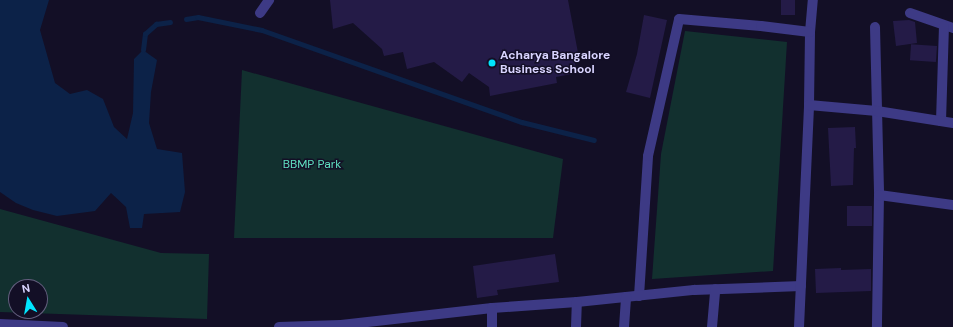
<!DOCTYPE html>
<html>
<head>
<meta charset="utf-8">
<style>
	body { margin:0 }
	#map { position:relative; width:953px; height:327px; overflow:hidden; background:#130f26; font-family:"DM Sans",sans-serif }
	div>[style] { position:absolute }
	.green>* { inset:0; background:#12302f }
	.water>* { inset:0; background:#0c2248 }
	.stream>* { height:4.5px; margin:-2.25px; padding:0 2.25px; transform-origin:2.25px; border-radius:2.25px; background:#0c2248 }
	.building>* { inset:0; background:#241b47; transform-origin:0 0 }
	.minor>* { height:10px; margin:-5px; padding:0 5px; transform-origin:5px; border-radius:5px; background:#3d3a85 }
	.dots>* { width:11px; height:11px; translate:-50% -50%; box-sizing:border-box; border:2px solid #130f26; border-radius:50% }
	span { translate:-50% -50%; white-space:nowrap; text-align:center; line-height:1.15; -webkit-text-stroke:3px #130f26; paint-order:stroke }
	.poi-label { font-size:12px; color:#d9d4ff; font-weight:700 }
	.left { translate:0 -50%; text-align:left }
	.park-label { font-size:12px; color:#5fe0c0 }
	.north { position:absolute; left:8px; top:279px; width:40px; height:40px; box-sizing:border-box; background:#130f26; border:1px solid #625e7d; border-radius:50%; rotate:349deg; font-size:11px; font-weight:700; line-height:16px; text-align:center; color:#d9d4ff }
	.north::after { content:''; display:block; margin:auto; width:14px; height:18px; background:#00e5ff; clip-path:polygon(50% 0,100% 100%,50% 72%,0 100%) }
</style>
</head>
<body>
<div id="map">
	<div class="green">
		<i style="clip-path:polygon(685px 31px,787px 42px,773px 271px,652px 279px,661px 154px)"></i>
		<i style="clip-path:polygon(242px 70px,563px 159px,553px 238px,234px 238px)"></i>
		<i style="clip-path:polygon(evenodd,0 209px,161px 253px,209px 254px,207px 319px,0 312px,0 209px,16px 287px,40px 287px,40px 311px,16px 311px,16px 287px)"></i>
	</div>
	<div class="water">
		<i style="clip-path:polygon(0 0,49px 0,40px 30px,55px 83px,70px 94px,87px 90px,103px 99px,114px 127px,127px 139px,133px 113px,134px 59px,143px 50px,157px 60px,151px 92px,149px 123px,157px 149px,182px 153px,185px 192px,180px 212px,144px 214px,142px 228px,130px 228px,126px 207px,111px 193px,95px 211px,57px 216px,33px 210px,16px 203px,0 192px)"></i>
	</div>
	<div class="stream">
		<i style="left:186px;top:19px;width:12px;rotate:-9deg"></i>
		<i style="left:198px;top:17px;width:65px;rotate:11.5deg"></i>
		<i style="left:262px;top:30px;width:276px;rotate:19.5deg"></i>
		<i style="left:522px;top:122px;width:74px;rotate:14deg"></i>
		<i style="left:143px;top:50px;width:16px;rotate:-83deg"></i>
		<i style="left:145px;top:34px;width:15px;rotate:-42deg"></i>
		<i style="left:156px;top:24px;width:14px;rotate:-8deg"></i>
	</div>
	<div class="building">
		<i style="clip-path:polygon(330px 0,568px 0,579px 58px,574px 59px,577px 73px,556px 77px,557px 83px,490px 96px,489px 87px,469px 73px,462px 82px,434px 62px,407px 69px,403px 52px,384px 56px,382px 49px,353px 23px,333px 29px)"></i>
		<i style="left:781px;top:0;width:14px;height:15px"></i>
		<i style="clip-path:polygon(644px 15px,667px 20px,650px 98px,626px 92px,637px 54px)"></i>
		<i style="clip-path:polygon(909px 20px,915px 22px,917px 43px,896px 46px,893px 21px)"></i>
		<i style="left:937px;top:46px;width:16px;height:26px;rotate:94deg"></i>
		<i style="clip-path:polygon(855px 127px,856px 148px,854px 148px,853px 185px,831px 186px,828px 128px)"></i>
		<i style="left:872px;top:206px;width:20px;height:25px;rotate:90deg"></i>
		<i style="clip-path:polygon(555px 254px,559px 282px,497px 290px,498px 295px,477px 298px,473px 266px)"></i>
		<i style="clip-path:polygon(841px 268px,841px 270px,871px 269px,871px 291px,816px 293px,815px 269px)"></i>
	</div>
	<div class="minor">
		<i style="left:260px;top:13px;width:16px;rotate:-55deg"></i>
		<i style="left:910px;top:13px;width:46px;rotate:19.2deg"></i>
		<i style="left:875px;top:27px;width:168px;rotate:88.6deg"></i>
		<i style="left:879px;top:195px;width:132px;rotate:90.9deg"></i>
		<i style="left:809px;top:105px;width:73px;rotate:-89.2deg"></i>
		<i style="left:810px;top:32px;width:32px;rotate:-85deg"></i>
		<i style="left:941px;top:121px;width:95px;rotate:-88.2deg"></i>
		<i style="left:879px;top:195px;width:75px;rotate:7.7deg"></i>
		<i style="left:639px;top:296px;width:140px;rotate:-86.3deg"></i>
		<i style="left:648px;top:156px;width:140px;rotate:-77.2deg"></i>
		<i style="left:679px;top:19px;width:82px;rotate:4.9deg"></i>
		<i style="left:761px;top:26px;width:49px;rotate:7deg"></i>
		<i style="left:0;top:324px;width:63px;rotate:2.7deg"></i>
		<i style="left:279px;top:327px;width:62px;rotate:-1.8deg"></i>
		<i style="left:341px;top:325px;width:152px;rotate:-6.4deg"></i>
		<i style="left:492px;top:308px;width:85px;rotate:-4deg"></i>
		<i style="left:577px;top:302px;width:118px;rotate:-5.9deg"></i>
		<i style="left:694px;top:290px;width:107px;rotate:-2.1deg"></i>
		<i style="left:492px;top:327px;width:19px;rotate:-90deg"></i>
		<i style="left:576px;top:327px;width:25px;rotate:-88deg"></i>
		<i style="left:624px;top:327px;width:30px;rotate:-86deg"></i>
		<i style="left:712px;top:327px;width:38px;rotate:-85deg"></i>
		<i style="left:799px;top:327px;width:222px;rotate:-87.4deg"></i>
		<i style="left:809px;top:105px;width:68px;rotate:5deg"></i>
		<i style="left:877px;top:111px;width:77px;rotate:9deg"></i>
	</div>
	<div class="dots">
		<i style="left:492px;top:63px;background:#00e5ff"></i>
	</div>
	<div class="poi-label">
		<span class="left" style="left:500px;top:63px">Acharya Bangalore<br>Business School</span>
	</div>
	<div class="park-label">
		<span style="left:312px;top:165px">BBMP Park</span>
	</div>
	<div class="north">N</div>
</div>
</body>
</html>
